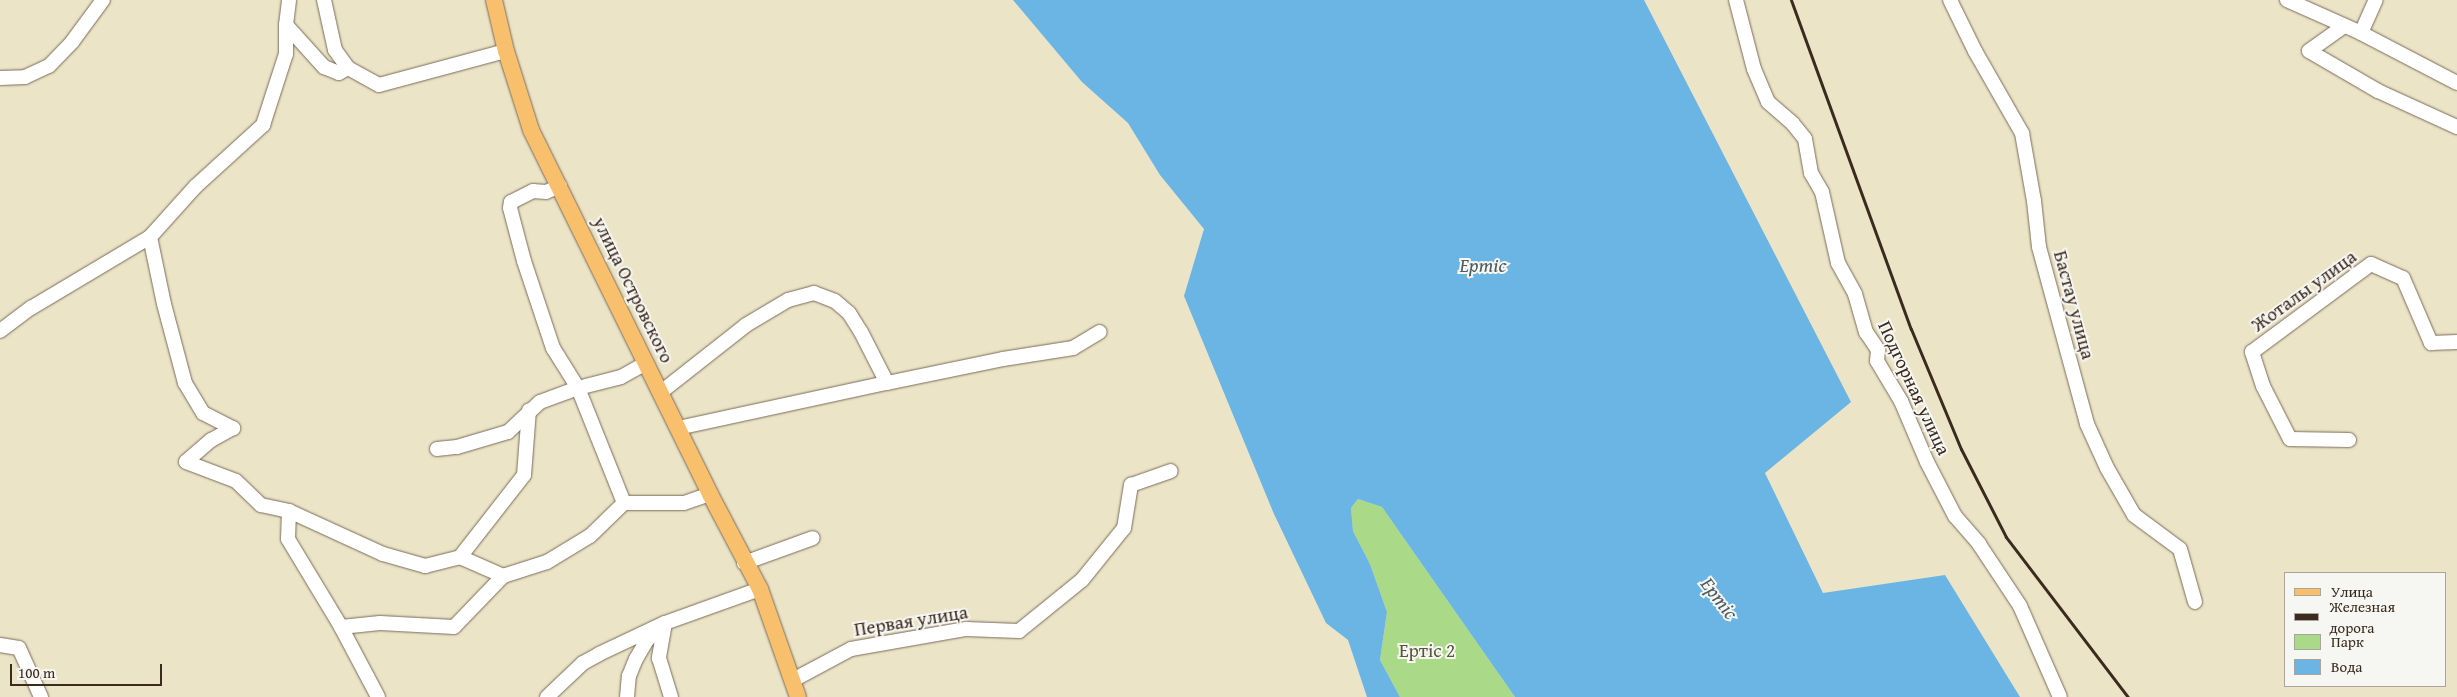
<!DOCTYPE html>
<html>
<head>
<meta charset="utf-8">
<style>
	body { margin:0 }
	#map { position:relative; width:2457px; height:697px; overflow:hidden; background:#ece4c7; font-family:"Gentium Book Plus",serif }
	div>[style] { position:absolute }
	.green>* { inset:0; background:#aada87 }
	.water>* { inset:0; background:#6ab5e3 }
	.roads { filter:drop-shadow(0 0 1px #796b59) drop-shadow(0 0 1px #796b59) }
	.minor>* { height:14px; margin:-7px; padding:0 7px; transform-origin:7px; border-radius:7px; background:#fff }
	.major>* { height:16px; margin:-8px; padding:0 8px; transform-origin:8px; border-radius:8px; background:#f8bf6c }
	.rail>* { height:3px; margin:-1.5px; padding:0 1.5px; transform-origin:1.5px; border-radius:1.5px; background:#3b2a1e }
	span { translate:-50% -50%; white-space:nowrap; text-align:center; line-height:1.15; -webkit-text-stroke:4px #f6f6f2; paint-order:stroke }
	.street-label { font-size:19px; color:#3b2a1e }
	.park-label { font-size:19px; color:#575638 }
	.water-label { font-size:20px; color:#4b5b63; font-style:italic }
	.legend { position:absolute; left:2284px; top:572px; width:162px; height:115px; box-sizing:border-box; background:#f6f6f2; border:1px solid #aba49d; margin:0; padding:6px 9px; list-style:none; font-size:15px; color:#3b2a1e }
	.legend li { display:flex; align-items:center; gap:10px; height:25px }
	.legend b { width:25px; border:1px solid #aba49d }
	.scale { position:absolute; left:10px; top:664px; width:152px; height:22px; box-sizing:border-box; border:2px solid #3b2a1e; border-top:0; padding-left:6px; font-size:15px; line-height:18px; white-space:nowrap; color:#3b2a1e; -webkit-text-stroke:4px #f6f6f2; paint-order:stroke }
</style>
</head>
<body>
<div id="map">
	<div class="green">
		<i style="clip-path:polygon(1358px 499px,1382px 507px,1515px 697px,1400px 697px,1380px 660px,1387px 612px,1370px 564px,1353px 531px,1351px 508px)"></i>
	</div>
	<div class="water">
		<i style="clip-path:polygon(1013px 0,1644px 0,1851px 402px,1765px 473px,1823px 593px,1945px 575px,2020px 697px,1515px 697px,1382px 507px,1358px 499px,1351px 508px,1353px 531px,1370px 564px,1387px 612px,1380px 660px,1400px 697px,1367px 697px,1348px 640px,1326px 623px,1274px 514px,1184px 296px,1204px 229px,1160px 175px,1128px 123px,1082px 82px)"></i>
	</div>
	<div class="roads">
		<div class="minor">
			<i style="left:324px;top:0;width:51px;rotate:77.6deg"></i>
			<i style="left:335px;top:50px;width:22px;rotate:54deg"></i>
			<i style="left:1736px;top:0;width:71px;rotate:75.4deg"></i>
			<i style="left:1754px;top:69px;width:36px;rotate:67deg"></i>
			<i style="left:1768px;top:102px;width:33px;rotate:41deg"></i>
			<i style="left:1793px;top:124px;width:19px;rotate:51deg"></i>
			<i style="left:1805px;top:139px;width:35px;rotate:80deg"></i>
			<i style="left:1811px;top:173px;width:22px;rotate:60deg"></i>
			<i style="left:1822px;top:192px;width:73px;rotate:77.3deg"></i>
			<i style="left:1838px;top:263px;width:35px;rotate:61deg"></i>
			<i style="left:1855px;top:294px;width:40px;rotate:74deg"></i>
			<i style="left:1866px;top:332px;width:22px;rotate:56deg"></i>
			<i style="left:1878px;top:350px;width:11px;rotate:95deg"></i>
			<i style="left:1877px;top:361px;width:47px;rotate:59deg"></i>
			<i style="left:1901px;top:401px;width:66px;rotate:66.9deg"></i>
			<i style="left:1927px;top:462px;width:61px;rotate:62.6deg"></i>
			<i style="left:1955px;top:516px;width:37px;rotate:49deg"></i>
			<i style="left:1979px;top:544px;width:74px;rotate:56.5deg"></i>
			<i style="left:2020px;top:606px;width:99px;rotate:66.3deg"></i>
			<i style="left:1950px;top:0;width:57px;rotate:63.9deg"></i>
			<i style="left:1975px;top:51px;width:95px;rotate:60.2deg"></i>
			<i style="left:2022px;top:133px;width:69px;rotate:80deg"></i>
			<i style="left:2034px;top:201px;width:46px;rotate:83.8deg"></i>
			<i style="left:2039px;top:247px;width:183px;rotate:74.8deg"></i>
			<i style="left:2087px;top:424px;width:48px;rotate:65.6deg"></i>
			<i style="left:2107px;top:468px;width:54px;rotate:60.1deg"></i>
			<i style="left:2134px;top:515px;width:57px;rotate:36.5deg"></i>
			<i style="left:2180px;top:549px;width:55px;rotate:74.2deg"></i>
			<i style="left:2287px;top:0;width:81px;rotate:24deg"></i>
			<i style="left:2361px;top:33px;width:108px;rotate:27.5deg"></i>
			<i style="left:286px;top:25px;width:25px;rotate:-83deg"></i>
			<i style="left:2344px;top:26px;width:43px;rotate:144.5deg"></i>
			<i style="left:2309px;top:51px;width:80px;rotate:30.1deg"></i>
			<i style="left:2378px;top:91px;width:87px;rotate:24.5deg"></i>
			<i style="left:2361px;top:33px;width:36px;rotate:-66deg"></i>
			<i style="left:0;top:78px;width:25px;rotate:-2deg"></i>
			<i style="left:25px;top:77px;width:26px;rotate:-25deg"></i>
			<i style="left:49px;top:66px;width:33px;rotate:-46deg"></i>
			<i style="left:72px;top:42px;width:52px;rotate:-53.6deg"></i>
			<i style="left:560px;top:186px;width:15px;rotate:157deg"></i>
			<i style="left:546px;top:192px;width:13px;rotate:-176deg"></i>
			<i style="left:533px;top:191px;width:25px;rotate:153deg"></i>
			<i style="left:511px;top:202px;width:6px;rotate:99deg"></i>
			<i style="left:510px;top:208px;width:55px;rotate:75.2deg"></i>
			<i style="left:524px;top:261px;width:92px;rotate:71.6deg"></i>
			<i style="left:553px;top:348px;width:47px;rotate:58deg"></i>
			<i style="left:578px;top:388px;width:124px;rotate:68.2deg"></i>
			<i style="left:150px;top:237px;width:68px;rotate:78.2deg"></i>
			<i style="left:164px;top:304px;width:82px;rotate:75.1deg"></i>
			<i style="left:185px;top:383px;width:35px;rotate:59deg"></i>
			<i style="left:203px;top:413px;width:34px;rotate:27deg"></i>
			<i style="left:233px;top:428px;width:25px;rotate:151deg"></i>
			<i style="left:211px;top:440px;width:33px;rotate:139deg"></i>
			<i style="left:186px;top:462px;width:53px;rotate:20.8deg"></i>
			<i style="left:236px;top:481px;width:35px;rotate:44deg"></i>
			<i style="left:261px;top:505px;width:29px;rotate:12deg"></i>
			<i style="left:289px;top:511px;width:28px;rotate:92deg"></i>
			<i style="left:288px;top:539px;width:103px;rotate:58.9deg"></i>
			<i style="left:341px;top:627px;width:79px;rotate:62.1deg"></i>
			<i style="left:0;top:331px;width:39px;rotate:-37deg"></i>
			<i style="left:31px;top:308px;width:139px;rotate:-30.8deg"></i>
			<i style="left:150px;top:237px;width:69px;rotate:-48deg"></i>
			<i style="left:196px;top:186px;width:91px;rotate:-42.3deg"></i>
			<i style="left:263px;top:125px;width:75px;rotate:-72.1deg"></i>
			<i style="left:286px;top:54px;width:29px;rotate:-90deg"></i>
			<i style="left:286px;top:25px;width:57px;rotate:47.9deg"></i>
			<i style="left:324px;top:67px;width:16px;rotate:22deg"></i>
			<i style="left:339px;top:73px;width:10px;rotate:-29deg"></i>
			<i style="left:348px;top:68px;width:35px;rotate:29deg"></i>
			<i style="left:379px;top:85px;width:131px;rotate:-15deg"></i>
			<i style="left:661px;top:392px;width:108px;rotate:-38.2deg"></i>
			<i style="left:746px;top:325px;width:49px;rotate:-30.8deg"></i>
			<i style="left:788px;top:300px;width:27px;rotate:-15deg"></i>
			<i style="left:814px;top:293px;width:22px;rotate:21deg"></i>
			<i style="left:835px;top:301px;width:18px;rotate:41deg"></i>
			<i style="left:849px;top:313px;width:22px;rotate:58deg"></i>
			<i style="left:861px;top:332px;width:57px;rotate:63deg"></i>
			<i style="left:678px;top:428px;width:214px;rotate:-12.2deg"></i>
			<i style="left:887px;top:383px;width:118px;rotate:-11.7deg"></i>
			<i style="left:1003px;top:359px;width:71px;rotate:-8.9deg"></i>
			<i style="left:1073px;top:348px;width:31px;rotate:-31deg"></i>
			<i style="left:2349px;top:440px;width:59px;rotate:-179deg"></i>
			<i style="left:2290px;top:439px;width:59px;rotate:-117deg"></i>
			<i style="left:2263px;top:386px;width:36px;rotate:-108deg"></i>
			<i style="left:2252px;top:352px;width:148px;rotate:-36.5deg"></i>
			<i style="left:2371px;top:264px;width:35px;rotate:24deg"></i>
			<i style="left:2403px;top:278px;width:71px;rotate:66.7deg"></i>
			<i style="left:2431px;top:343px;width:26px;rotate:-2deg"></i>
			<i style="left:437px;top:449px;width:20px;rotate:-6deg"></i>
			<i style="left:457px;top:447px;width:53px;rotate:-16.4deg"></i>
			<i style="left:508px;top:432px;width:44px;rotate:-43.2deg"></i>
			<i style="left:540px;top:402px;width:40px;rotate:-20.2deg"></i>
			<i style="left:578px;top:388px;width:44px;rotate:-14.3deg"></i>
			<i style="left:621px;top:377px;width:29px;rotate:-29deg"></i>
			<i style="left:289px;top:511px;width:103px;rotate:24.6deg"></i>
			<i style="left:383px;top:554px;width:44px;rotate:15.9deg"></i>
			<i style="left:425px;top:566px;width:36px;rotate:-14deg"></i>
			<i style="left:460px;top:557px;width:47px;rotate:23.8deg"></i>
			<i style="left:503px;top:576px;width:46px;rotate:-17.7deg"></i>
			<i style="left:547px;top:562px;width:50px;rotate:-31.2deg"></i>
			<i style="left:590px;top:536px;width:47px;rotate:-44.1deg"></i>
			<i style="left:624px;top:503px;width:60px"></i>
			<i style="left:684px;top:503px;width:28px;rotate:-19deg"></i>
			<i style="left:460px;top:557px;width:104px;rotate:-52deg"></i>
			<i style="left:524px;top:475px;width:65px;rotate:-85.6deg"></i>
			<i style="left:744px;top:563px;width:73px;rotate:-19.9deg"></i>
			<i style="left:665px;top:623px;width:36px;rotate:100deg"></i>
			<i style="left:659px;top:658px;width:41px;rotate:72.9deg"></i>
			<i style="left:341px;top:627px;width:39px;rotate:-6deg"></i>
			<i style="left:380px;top:623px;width:74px;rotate:3.1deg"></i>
			<i style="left:454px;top:627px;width:71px;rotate:-46.1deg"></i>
			<i style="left:0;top:645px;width:19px;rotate:9deg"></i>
			<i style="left:19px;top:648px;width:54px;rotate:65.8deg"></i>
			<i style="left:793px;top:680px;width:66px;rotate:-28.1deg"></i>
			<i style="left:851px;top:649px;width:117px;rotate:-9.9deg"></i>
			<i style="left:966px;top:629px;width:53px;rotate:2.2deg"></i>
			<i style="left:1019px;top:631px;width:81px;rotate:-39deg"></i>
			<i style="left:1082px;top:580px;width:67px;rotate:-51.1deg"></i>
			<i style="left:1124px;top:528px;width:44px;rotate:-80.8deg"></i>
			<i style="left:1131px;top:485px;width:42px;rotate:-19.3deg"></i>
			<i style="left:547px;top:697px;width:50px;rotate:-43.4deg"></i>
			<i style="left:583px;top:663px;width:18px;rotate:-29deg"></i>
			<i style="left:599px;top:654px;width:73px;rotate:-25.2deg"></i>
			<i style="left:665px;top:623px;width:101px;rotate:-19.7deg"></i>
			<i style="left:627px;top:697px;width:21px;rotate:-85deg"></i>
			<i style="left:629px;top:676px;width:18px;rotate:-68deg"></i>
			<i style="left:636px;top:659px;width:22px;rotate:-60deg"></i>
			<i style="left:647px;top:640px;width:13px;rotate:-42deg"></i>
		</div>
		<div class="major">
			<i style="left:494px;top:0;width:52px;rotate:76.8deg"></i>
			<i style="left:506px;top:51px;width:83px;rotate:72.4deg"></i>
			<i style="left:531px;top:130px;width:406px;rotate:63.8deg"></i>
			<i style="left:710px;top:494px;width:107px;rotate:62.2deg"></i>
			<i style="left:760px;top:589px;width:114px;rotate:70.6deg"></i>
		</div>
	</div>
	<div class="rail">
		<i style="left:1791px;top:0;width:350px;rotate:70deg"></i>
		<i style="left:1911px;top:329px;width:130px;rotate:67.4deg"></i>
		<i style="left:1961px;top:449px;width:99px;rotate:62.9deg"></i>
		<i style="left:2006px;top:537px;width:201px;rotate:52.7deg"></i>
	</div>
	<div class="street-label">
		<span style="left:633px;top:290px;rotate:64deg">улица Островского</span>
		<span style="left:2304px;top:291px;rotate:-36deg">Жоталы улица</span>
		<span style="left:2074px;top:305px;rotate:75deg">Бастау улица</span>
		<span style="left:1914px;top:388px;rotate:65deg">Подгорная улица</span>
		<span style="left:911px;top:621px;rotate:-9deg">Первая улица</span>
	</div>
	<div class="park-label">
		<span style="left:1427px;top:651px">Ертіс 2</span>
	</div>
	<div class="water-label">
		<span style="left:1483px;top:264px">Ертіс</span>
		<span style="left:1720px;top:598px;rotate:52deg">Ертіс</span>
	</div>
	<ul class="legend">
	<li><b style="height:6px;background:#f8bf6c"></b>Улица</li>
	<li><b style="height:6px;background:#3b2a1e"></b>Железная дорога</li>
	<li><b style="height:14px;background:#aada87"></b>Парк</li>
	<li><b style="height:14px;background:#6ab5e3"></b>Вода</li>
	</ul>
	<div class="scale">100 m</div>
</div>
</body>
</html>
